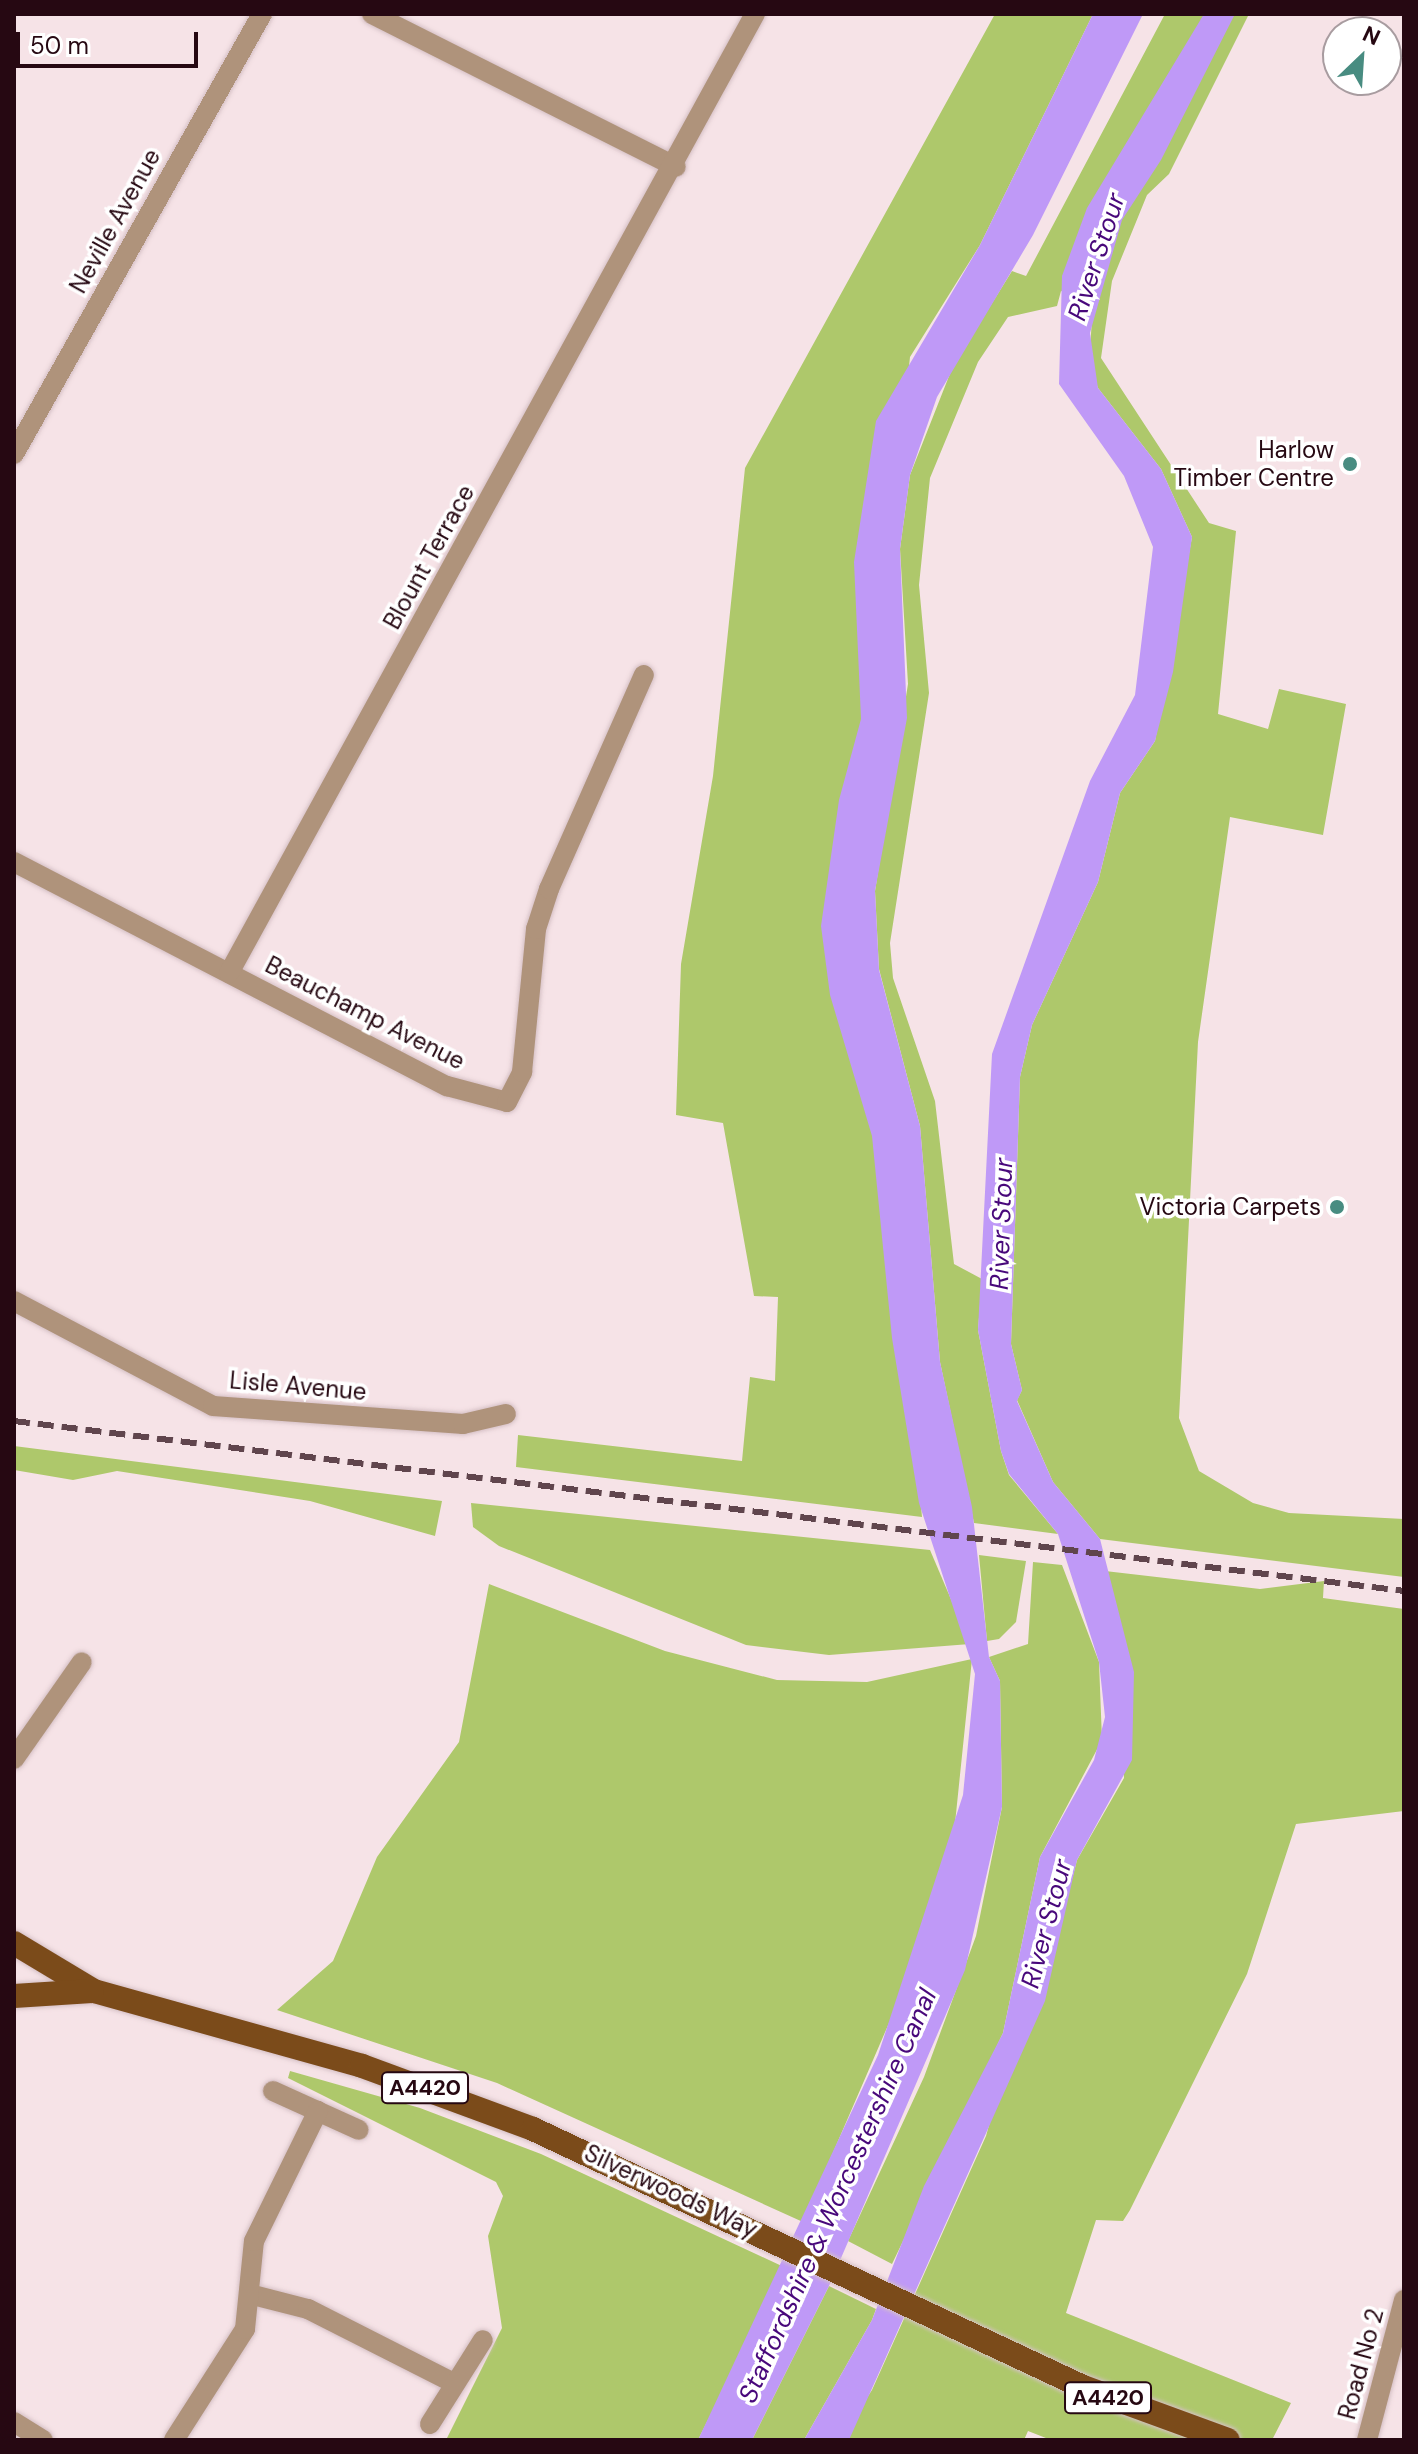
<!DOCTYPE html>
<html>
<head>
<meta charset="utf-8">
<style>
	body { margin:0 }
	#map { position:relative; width:1418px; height:2454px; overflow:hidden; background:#f6e3e7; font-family:"DM Sans",sans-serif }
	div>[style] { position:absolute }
	.green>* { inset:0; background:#aec86b }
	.water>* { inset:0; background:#bf99f7 }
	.roads { filter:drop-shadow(0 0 2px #d5c0c5) drop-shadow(0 0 2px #d5c0c5) }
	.street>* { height:20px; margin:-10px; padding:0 10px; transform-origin:10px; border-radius:10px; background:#af937b }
	.primary>* { height:24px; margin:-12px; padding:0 12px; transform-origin:12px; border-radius:12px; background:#7b4b1a }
	.rail>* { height:6px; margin-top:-3px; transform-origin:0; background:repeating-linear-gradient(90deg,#60454d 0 16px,transparent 0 24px) }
	.dots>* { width:22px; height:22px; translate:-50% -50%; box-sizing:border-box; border:4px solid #fff; border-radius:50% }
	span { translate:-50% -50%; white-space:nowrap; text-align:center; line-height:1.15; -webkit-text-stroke:7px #fff; paint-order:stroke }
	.shield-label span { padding:2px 6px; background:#fff; border:2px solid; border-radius:6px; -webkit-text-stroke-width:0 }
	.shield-label { font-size:22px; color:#260812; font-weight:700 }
	.street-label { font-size:24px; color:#260812 }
	.poi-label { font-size:24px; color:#260812 }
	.right { translate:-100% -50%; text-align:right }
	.water-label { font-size:26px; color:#48087b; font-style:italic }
	.frame { position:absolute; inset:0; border:16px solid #260812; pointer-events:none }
	.north { position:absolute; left:1322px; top:16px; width:80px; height:80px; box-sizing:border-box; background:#fff; border:2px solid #a89ca0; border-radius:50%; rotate:25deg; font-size:22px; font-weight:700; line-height:32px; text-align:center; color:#260812 }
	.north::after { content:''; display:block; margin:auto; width:28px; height:36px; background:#488c81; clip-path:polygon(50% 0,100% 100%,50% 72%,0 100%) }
	.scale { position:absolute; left:16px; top:32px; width:182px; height:36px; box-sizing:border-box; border:4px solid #260812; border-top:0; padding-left:10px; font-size:24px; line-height:28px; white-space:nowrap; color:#260812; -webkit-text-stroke:6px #fff; paint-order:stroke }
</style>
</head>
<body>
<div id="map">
	<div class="green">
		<i style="clip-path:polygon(995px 14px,1093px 14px,980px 245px,910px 357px,859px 839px,922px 1517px,516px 1467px,518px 1435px,742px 1461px,750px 1377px,775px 1381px,778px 1297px,754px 1296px,723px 1123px,676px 1115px,681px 964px,713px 776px,745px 468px)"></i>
		<i style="clip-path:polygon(1165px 14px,1249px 14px,1169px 174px,1147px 195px,1112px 281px,1101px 358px,1209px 523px,1236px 531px,1218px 714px,1268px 729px,1279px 689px,1346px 704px,1323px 835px,1230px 817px,1198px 1042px,1179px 1418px,1199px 1471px,1253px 1503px,1289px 1513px,1404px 1519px,1404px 1577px,1100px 1539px,1053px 1482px,1017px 1400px,1022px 1390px,1011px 1344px,1020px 1077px,1032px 1025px,1098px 882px,1120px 793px,1155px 741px,1192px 537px,1161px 469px,1098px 388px,1089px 364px,1093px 304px,1061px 291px,1057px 306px,1008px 317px,978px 362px,930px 478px,919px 585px,929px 693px,890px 943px,893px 978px,935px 1101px,954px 1264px,982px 1279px,978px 1330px,1001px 1451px,1009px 1475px,1058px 1534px,974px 1523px,940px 1362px,920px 1126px,879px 969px,875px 891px,908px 684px,900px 549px,910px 475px,953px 366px,1012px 271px,1026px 276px)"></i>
		<i style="clip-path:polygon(14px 1446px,442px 1501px,435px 1536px,310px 1501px,117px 1471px,73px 1480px,14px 1470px)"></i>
		<i style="clip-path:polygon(471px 1503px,930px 1550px,970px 1644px,829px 1655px,746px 1645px,499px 1546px,473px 1527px)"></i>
		<i style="clip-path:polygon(979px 1555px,1026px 1561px,1016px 1622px,999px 1639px,987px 1641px)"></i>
		<i style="clip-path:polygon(1033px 1562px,1062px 1565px,1099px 1662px,1102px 1740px,1040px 1857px,1003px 2033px,892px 2264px,848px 2241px,924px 2077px,976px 1936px,1002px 1807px,1000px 1681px,989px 1657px,1028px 1644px)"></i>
		<i style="clip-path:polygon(1105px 1571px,1260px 1589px,1324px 1581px,1323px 1598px,1404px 1609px,1404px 1811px,1296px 1824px,1247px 1974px,1130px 2210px,1123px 2221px,1096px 2220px,1066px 2313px,1291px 2403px,1272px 2440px,1051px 2440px,1028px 2431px,1024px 2440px,839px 2440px,872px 2390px,986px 2136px,1016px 2029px,1057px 1937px,1077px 1860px,1124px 1778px,1115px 1606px)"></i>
		<i style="clip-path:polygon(489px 1584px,665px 1651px,777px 1680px,867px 1682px,972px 1659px,954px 1833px,905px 1986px,803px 2222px,497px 2083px,277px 2010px,333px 1961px,377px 1857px,459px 1742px)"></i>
		<i style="clip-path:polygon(290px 2071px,420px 2108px,541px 2154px,784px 2267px,698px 2440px,446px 2440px,502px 2328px,488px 2236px,503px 2196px,496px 2182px,288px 2078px)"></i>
		<i style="clip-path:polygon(829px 2286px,876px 2309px,872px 2320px,804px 2440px,752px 2440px)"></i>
	</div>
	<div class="water">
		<i style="clip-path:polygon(1093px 14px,1143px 14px,1033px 235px,937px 397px,910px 475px,900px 549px,907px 718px,875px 891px,879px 970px,920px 1126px,940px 1362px,972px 1507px,989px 1657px,1000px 1681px,1002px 1807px,965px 1970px,829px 2286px,752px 2440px,698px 2440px,878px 2055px,963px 1795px,975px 1674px,919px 1503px,892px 1338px,872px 1136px,830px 995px,821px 926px,839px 800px,861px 719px,854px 562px,876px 421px,980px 245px)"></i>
		<i style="clip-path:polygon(1204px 14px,1235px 14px,1161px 160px,1122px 220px,1090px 333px,1098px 388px,1161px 469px,1192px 537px,1173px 672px,1155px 741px,1120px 793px,1098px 882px,1032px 1025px,1020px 1077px,1011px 1344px,1022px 1390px,1017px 1401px,1053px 1482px,1100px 1539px,1134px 1672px,1132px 1760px,1077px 1860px,1045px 2001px,849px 2440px,804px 2440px,872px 2320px,924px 2186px,1003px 2033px,1040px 1857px,1094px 1760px,1105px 1717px,1099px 1662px,1058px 1534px,1009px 1474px,1001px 1451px,978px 1330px,992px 1054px,1090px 781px,1135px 695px,1153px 547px,1124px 476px,1059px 384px,1062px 276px,1087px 208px)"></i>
	</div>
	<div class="roads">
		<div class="street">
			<i style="left:372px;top:14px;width:340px;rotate:26.7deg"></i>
			<i style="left:14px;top:454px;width:505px;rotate:-60.59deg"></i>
			<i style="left:14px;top:862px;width:488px;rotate:27.4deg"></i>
			<i style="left:447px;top:1086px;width:62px;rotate:14.9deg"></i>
			<i style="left:507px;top:1102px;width:34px;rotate:-63deg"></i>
			<i style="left:522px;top:1072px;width:144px;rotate:-84.4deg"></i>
			<i style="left:536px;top:929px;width:42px;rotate:-72deg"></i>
			<i style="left:549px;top:889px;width:234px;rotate:-66.1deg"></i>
			<i style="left:229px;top:973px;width:1094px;rotate:-61.26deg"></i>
			<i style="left:14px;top:1301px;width:225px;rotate:27.8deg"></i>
			<i style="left:213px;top:1406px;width:251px;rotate:4.1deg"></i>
			<i style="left:463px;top:1424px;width:44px;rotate:-13.1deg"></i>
			<i style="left:14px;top:1759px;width:118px;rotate:-55deg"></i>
			<i style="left:273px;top:2091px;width:94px;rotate:24.4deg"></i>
			<i style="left:253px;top:2295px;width:57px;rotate:14.3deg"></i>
			<i style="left:308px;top:2309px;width:161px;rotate:26.9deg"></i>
			<i style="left:14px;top:2422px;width:34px;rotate:32deg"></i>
			<i style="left:430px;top:2424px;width:99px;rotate:-57.8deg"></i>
			<i style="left:174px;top:2440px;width:132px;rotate:-57.4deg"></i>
			<i style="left:245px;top:2329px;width:88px;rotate:-84.2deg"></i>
			<i style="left:254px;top:2241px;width:145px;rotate:-63.8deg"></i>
			<i style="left:1367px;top:2440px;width:145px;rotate:-75.2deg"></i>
		</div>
		<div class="primary">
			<i style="left:14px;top:1943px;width:93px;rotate:31deg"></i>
			<i style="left:94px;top:1991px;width:278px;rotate:15.6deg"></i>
			<i style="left:362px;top:2066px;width:182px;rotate:20.2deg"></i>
			<i style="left:533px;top:2129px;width:608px;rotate:25.13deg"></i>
			<i style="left:1083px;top:2387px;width:154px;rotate:20.1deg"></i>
			<i style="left:14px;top:1996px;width:78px;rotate:-3.7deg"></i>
		</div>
	</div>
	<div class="rail">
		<i style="left:14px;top:1421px;width:1400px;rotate:6.97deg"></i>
	</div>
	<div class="dots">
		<i style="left:1350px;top:464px;background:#488c81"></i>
		<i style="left:1337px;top:1207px;background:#488c81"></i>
	</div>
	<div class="shield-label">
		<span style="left:425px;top:2088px">A4420</span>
		<span style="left:1108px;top:2398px">A4420</span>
	</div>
	<div class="street-label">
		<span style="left:115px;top:221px;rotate:-61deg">Neville Avenue</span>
		<span style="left:429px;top:557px;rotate:-61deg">Blount Terrace</span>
		<span style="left:365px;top:1013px;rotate:27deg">Beauchamp Avenue</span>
		<span style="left:298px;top:1386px;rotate:5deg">Lisle Avenue</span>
		<span style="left:671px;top:2191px;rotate:25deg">Silverwoods Way</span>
		<span style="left:1361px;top:2364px;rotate:-75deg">Road No 2</span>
	</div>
	<div class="poi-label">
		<span class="right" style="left:1334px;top:464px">Harlow<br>Timber Centre</span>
		<span class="right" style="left:1321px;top:1207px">Victoria Carpets</span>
	</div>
	<div class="water-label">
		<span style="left:1097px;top:257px;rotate:-72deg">River Stour</span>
		<span style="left:1002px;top:1224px;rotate:-88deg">River Stour</span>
		<span style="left:1047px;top:1924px;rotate:-75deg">River Stour</span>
		<span style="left:838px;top:2196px;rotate:-66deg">Staffordshire &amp; Worcestershire Canal</span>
	</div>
	<div class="frame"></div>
	<div class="north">N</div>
	<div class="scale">50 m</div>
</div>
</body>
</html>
